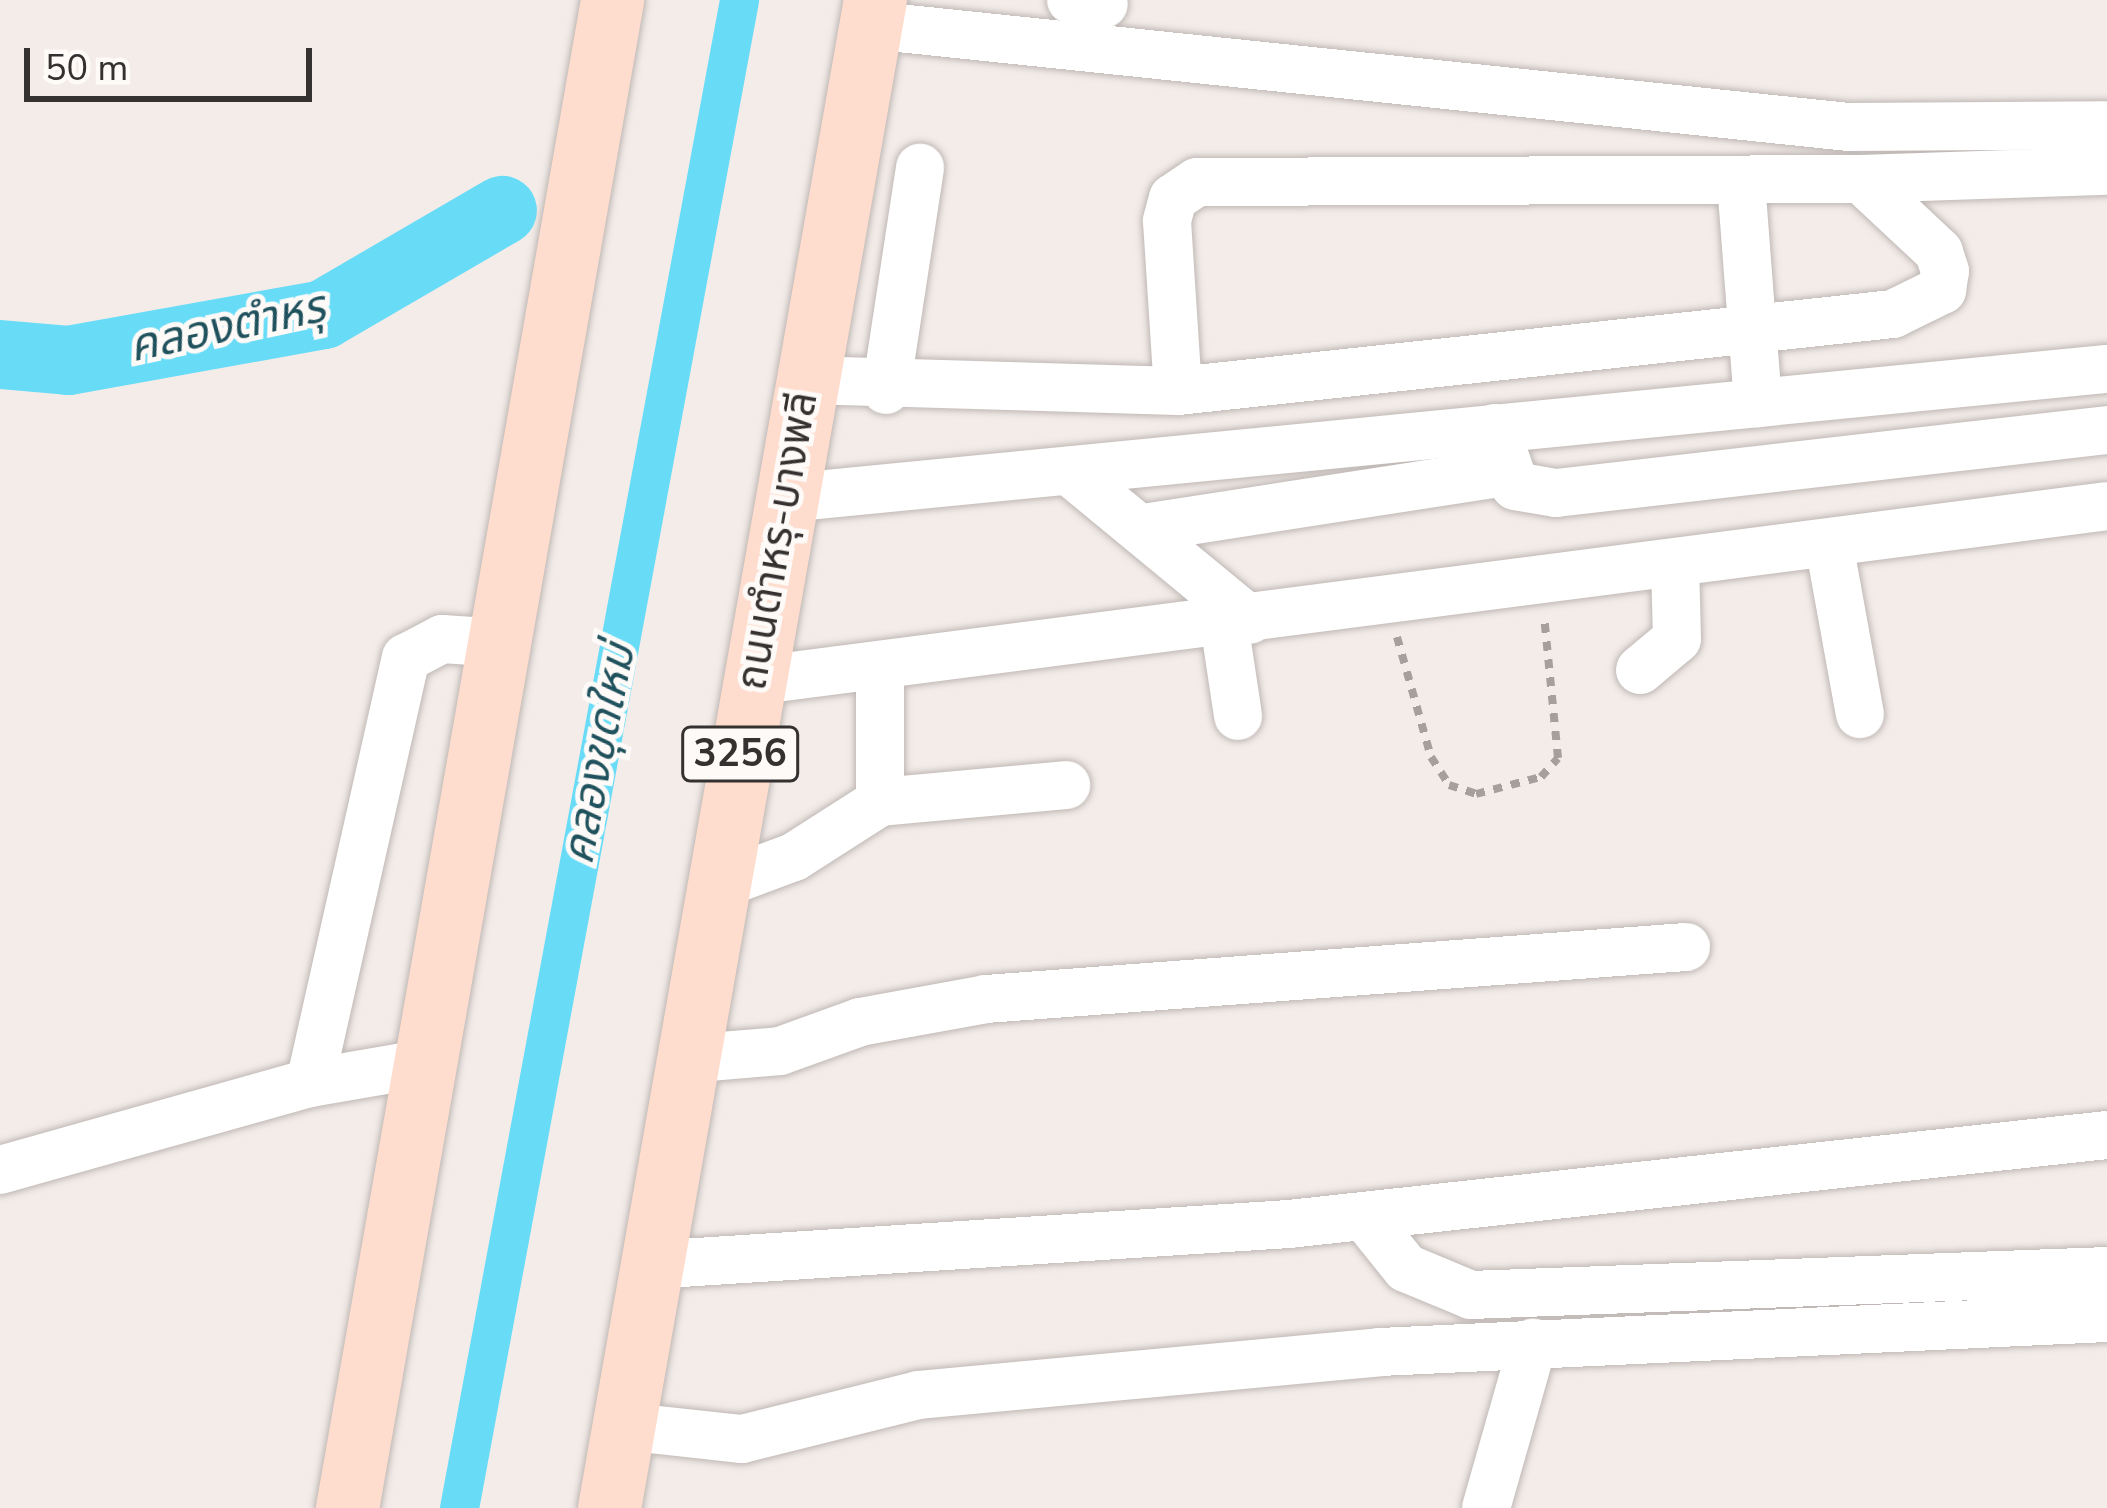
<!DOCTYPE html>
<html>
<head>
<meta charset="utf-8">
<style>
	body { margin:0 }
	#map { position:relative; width:2107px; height:1508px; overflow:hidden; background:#f3ece9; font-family:"Nunito Sans","Noto Sans Thai",sans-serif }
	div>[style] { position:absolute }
	.canal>* { height:39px; margin:-19.5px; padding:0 19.5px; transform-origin:19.5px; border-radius:19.5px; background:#68dcf7 }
	.river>* { height:69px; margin:-34.5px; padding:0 34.5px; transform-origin:34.5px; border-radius:34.5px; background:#68dcf7 }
	.path>* { height:8px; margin-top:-4px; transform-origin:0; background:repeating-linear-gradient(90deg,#a59f9d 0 9px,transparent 0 18px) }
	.roads { filter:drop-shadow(0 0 3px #bfb8b5) drop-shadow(0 0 3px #bfb8b5) }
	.minor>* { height:48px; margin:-24px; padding:0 24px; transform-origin:24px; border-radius:24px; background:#fff }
	.major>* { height:63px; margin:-31.5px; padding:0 31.5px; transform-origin:31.5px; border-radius:31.5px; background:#feddce }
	span { translate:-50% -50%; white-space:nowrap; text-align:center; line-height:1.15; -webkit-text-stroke:10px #fefaf8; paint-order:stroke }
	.shield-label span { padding:3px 9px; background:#fefaf8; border:3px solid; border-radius:9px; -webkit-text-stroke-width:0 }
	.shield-label { font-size:39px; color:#343130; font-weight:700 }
	.street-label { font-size:42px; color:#343130 }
	.water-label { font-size:45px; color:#20525d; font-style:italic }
	.scale { position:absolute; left:24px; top:48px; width:288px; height:54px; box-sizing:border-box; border:6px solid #343130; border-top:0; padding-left:15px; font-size:36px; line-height:42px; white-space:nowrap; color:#343130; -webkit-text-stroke:9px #fefaf8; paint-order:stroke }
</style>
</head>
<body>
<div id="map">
	<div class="canal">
		<i style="left:459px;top:1508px;width:1534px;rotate:-79.48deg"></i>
	</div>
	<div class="river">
		<i style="left:0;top:354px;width:68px;rotate:5deg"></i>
		<i style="left:68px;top:360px;width:259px;rotate:-10.2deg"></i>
		<i style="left:323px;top:314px;width:207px;rotate:-30.2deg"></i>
	</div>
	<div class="path">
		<i style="left:1397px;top:637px;width:125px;rotate:74.2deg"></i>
		<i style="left:1431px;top:757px;width:33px;rotate:57deg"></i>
		<i style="left:1449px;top:785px;width:28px;rotate:18deg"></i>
		<i style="left:1476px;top:794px;width:67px;rotate:-14.7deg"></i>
		<i style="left:1541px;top:777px;width:25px;rotate:-48deg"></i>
		<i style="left:1558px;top:758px;width:143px;rotate:-95.6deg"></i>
	</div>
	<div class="roads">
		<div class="minor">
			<i style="left:1071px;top:0;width:33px;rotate:7deg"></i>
			<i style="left:870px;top:25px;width:983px;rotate:5.95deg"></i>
			<i style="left:1848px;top:127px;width:259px;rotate:-0.4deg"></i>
			<i style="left:1861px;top:179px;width:246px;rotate:-1.9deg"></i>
			<i style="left:1741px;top:182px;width:222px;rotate:85.6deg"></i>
			<i style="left:806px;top:380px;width:372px;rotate:1.7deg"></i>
			<i style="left:1178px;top:391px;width:719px;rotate:-6.15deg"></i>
			<i style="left:1893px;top:314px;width:55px;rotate:-26.1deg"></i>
			<i style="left:1942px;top:290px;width:19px;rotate:-81deg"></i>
			<i style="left:1945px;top:271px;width:20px;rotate:-108deg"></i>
			<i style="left:1939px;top:252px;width:107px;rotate:-136.9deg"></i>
			<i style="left:1861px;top:179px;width:664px;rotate:179.74deg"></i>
			<i style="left:1197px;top:182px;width:29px;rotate:146deg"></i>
			<i style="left:1173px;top:198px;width:24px;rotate:105deg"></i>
			<i style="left:1167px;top:221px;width:170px;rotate:86.3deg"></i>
			<i style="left:886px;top:390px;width:225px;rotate:-81.3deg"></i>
			<i style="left:1495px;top:428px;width:61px;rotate:71deg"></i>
			<i style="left:1515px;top:486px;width:42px;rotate:9.7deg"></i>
			<i style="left:1556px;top:493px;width:555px;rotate:-6.52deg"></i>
			<i style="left:1069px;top:471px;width:234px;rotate:39.5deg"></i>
			<i style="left:786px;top:498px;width:1327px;rotate:-5.58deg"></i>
			<i style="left:1150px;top:527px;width:358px;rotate:-8.8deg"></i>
			<i style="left:1829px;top:544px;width:173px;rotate:79.7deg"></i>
			<i style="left:1224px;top:623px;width:94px;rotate:81.4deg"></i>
			<i style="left:1640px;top:670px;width:48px;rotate:-40deg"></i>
			<i style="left:1677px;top:639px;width:74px;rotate:-91.5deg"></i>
			<i style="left:753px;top:681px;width:1365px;rotate:-7.36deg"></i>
			<i style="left:880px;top:802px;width:187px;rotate:-5.2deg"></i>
			<i style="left:716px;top:886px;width:83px;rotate:-20.4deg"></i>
			<i style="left:794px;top:857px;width:102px;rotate:-32.6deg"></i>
			<i style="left:880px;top:802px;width:137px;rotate:-90deg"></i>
			<i style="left:685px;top:1059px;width:95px;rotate:-4.8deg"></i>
			<i style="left:780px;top:1051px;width:85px;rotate:-19.9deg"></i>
			<i style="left:860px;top:1022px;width:128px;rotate:-10.3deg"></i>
			<i style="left:986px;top:999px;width:702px;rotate:-4.25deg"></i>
			<i style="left:310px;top:1083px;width:436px;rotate:-77.3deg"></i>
			<i style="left:406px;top:658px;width:41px;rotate:-27.8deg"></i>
			<i style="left:442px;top:639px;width:61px;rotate:3.8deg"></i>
			<i style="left:0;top:1170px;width:322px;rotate:-15.7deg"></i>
			<i style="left:310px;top:1083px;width:124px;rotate:-9.8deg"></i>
			<i style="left:1364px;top:1216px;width:67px;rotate:51.1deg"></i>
			<i style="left:1406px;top:1268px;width:70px;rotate:22.6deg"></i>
			<i style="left:1471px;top:1295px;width:636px;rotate:-2.16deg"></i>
			<i style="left:650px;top:1265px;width:640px;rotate:-3.67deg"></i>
			<i style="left:1289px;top:1224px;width:823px;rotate:-6.21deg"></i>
			<i style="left:622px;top:1426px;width:121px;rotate:6.2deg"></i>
			<i style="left:742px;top:1439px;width:182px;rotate:-14deg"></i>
			<i style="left:919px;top:1395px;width:463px;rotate:-5.3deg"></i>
			<i style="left:1380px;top:1352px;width:728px;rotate:-2.68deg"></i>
			<i style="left:1486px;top:1508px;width:172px;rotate:-74.1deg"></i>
		</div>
		<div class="major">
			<i style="left:347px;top:1508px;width:1531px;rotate:-80.03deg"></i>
			<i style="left:609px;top:1508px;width:1531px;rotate:-80deg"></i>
		</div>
	</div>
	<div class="shield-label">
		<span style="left:740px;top:754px">3256</span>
	</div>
	<div class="street-label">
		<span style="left:778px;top:541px;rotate:-80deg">ถนนตำหรุ-บางพลี</span>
	</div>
	<div class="water-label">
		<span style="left:227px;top:327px;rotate:-12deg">คลองตำหรุ</span>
		<span style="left:599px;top:754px;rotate:-79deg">คลองขุดใหม่</span>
	</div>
	<div class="scale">50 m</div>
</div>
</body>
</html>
